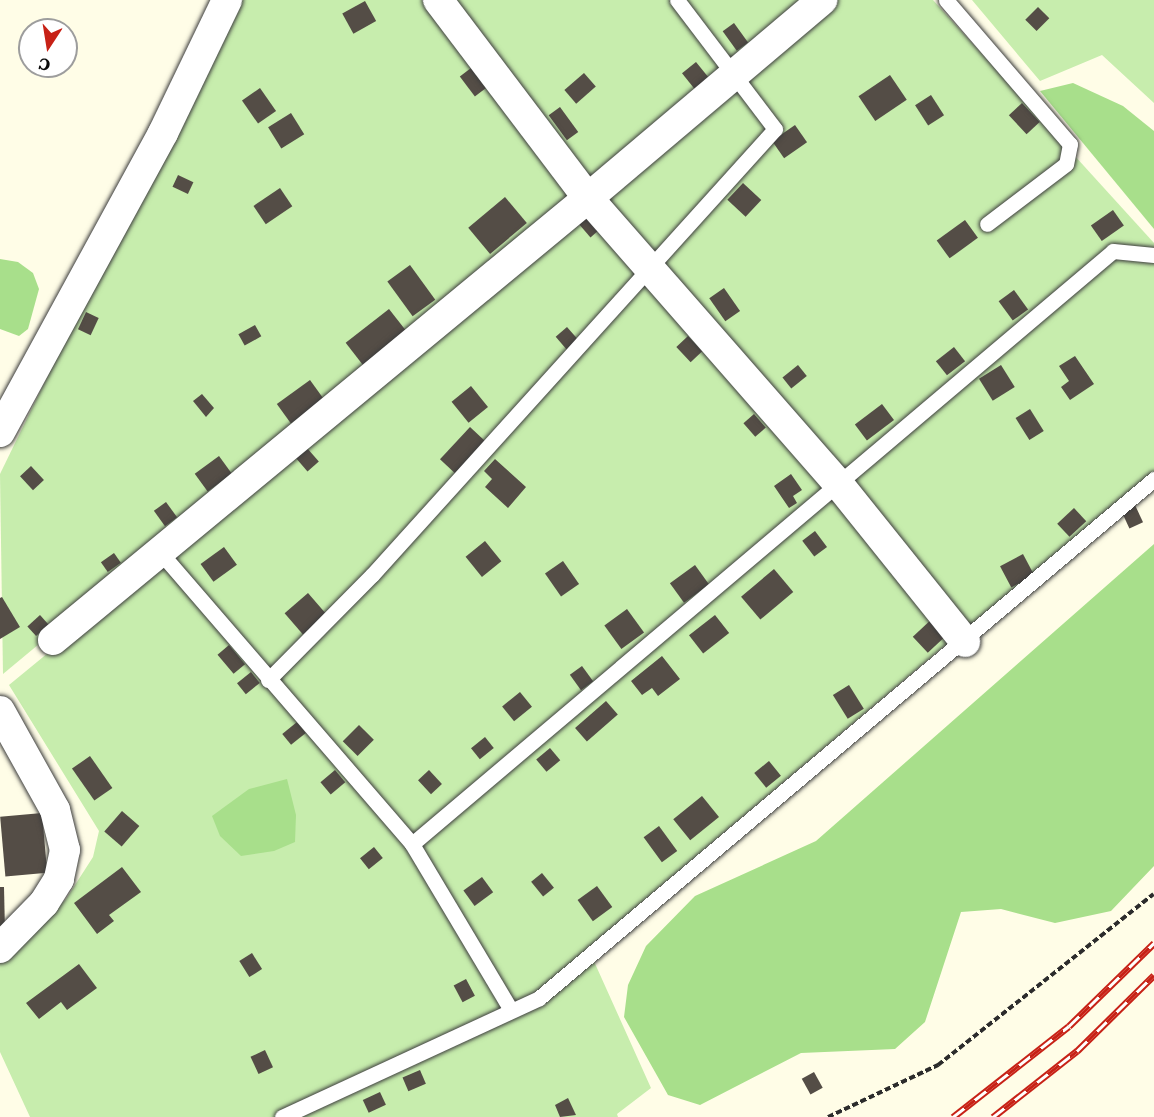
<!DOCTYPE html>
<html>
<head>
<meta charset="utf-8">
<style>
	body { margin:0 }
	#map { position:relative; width:1154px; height:1117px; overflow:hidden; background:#fffde7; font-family:"Roboto Serif",serif }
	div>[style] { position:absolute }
	.green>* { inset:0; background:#c7edad }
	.forest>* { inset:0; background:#a8df8b }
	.building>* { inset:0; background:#544d46; transform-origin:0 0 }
	.path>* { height:4px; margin-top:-2px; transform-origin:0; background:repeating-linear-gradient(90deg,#2c2c2c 0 6px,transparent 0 9px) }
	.roads { filter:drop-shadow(0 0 2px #3d3d3d) drop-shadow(0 0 2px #3d3d3d) }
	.service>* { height:15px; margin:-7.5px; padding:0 7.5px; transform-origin:7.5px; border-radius:7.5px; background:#fff }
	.minor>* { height:30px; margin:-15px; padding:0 15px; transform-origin:15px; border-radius:15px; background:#fff }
	.rail>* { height:7px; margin-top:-3.5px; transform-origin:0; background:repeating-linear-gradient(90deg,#fff 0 14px,#c72116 0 28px); box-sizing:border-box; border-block:2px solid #c72116 }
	span { translate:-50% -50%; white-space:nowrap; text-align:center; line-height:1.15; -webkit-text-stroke:6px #fff; paint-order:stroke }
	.north { position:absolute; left:18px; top:18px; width:60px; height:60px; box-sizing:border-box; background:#fff; border:2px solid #9d9d9d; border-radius:50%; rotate:192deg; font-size:16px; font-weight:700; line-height:24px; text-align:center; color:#0a0a0a }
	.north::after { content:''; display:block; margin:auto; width:21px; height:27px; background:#c72116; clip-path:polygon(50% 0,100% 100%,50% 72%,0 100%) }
</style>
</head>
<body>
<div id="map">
	<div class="green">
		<i style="clip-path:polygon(237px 0,422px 0,574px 199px,3px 674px,0 474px,109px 250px)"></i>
		<i style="clip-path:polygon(452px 0,810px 0,590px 187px)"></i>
		<i style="clip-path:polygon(834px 0,933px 0,1154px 243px,1154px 473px,971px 632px,602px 201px)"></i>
		<i style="clip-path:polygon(972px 0,1154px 0,1154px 103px,1102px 55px,1040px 81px)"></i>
		<i style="clip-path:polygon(591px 207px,955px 637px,588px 948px,651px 1088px,617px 1114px,618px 1117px,30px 1117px,0 1052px,0 963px,66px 899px,93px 857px,99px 831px,9px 685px)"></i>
	</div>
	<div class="forest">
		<i style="clip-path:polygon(1073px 83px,1123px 106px,1154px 131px,1154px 229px,1040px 91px)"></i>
		<i style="clip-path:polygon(0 259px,18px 262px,33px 273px,39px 289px,28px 329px,19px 336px,0 329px)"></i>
		<i style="clip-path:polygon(1154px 544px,1154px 866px,1111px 911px,1055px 923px,1001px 909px,961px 912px,925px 1022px,895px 1049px,801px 1053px,700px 1105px,668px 1095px,624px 1017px,628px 985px,646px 946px,695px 896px,816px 841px)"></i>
		<i style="clip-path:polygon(287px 779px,296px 815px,295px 842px,274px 851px,241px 856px,220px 836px,212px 816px,249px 789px)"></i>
	</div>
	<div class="building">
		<i style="left:365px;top:1px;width:23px;height:26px;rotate:61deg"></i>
		<i style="left:1038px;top:7px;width:16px;height:18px;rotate:45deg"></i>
		<i style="left:734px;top:23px;width:24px;height:14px;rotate:54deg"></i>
		<i style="left:696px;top:62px;width:21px;height:18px;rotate:51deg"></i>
		<i style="left:471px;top:68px;width:25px;height:14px;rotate:53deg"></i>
		<i style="left:584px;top:73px;width:18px;height:26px;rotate:49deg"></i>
		<i style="left:890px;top:75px;width:30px;height:38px;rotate:56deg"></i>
		<i style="left:260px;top:88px;width:28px;height:22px;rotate:55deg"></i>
		<i style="left:931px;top:95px;width:24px;height:19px;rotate:57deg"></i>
		<i style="left:1022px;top:103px;width:26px;height:18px;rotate:47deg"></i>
		<i style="left:560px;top:107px;width:31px;height:14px;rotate:54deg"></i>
		<i style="left:291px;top:113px;width:25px;height:27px;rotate:58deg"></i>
		<i style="left:795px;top:125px;width:21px;height:28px;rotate:55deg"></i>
		<i style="left:178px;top:175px;width:17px;height:13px;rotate:25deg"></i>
		<i style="left:743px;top:183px;width:25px;height:23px;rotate:43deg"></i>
		<i style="left:280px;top:188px;width:22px;height:32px;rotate:56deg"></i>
		<i style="left:505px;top:197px;width:34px;height:48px;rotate:50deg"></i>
		<i style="left:1113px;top:210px;width:19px;height:27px;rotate:55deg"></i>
		<i style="left:590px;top:214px;width:18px;height:15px;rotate:49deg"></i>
		<i style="left:965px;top:220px;width:22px;height:35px;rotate:54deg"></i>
		<i style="left:410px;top:265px;width:43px;height:28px;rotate:54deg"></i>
		<i style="left:724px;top:288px;width:28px;height:18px;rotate:55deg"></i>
		<i style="left:1014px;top:290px;width:24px;height:19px;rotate:54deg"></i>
		<i style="left:389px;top:309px;width:29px;height:55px;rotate:52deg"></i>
		<i style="left:86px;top:312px;width:14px;height:19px;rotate:25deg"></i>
		<i style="left:255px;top:325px;width:13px;height:19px;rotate:61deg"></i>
		<i style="left:567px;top:327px;width:18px;height:15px;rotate:49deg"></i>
		<i style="left:688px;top:336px;width:21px;height:16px;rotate:47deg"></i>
		<i style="left:954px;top:347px;width:18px;height:23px;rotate:52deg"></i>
		<i style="clip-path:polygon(1075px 356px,1094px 384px,1070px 400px,1061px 387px,1069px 381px,1059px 366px)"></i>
		<i style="left:798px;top:365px;width:14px;height:20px;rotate:51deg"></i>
		<i style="left:1001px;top:365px;width:26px;height:26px;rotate:58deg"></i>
		<i style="left:310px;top:380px;width:24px;height:41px;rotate:54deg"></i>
		<i style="left:471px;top:386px;width:27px;height:25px;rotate:51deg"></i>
		<i style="clip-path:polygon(202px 394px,214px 408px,206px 417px,193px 401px)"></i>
		<i style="left:882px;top:404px;width:20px;height:34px;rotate:53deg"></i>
		<i style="left:1030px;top:409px;width:26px;height:17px;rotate:58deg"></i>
		<i style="left:754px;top:414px;width:18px;height:14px;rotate:49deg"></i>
		<i style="left:470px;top:427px;width:22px;height:44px;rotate:43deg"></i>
		<i style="left:307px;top:448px;width:18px;height:15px;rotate:49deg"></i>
		<i style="left:219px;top:456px;width:22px;height:30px;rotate:54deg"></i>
		<i style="clip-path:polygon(495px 459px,526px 487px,508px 508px,485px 487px,492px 479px,484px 471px)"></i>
		<i style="left:31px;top:466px;width:19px;height:15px;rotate:47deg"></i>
		<i style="clip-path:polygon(791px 474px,802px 490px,793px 496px,797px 503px,789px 508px,774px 486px)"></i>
		<i style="left:166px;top:502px;width:19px;height:15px;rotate:54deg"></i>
		<i style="left:1135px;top:505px;width:19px;height:15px;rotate:65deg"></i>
		<i style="left:1074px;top:508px;width:18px;height:23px;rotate:47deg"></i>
		<i style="left:815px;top:531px;width:20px;height:16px;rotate:53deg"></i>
		<i style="left:485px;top:541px;width:26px;height:25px;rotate:51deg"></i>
		<i style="left:224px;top:547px;width:22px;height:29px;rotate:54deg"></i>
		<i style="left:114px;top:553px;width:12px;height:16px;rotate:55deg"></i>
		<i style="left:1023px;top:554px;width:24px;height:26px;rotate:62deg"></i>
		<i style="left:563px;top:561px;width:28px;height:22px;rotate:55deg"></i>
		<i style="left:695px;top:565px;width:24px;height:31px;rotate:54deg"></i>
		<i style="left:774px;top:569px;width:30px;height:43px;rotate:50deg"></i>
		<i style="left:308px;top:593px;width:28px;height:31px;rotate:49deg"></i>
		<i style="clip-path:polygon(2px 597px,20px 627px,0 639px,0 598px)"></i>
		<i style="left:627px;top:609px;width:29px;height:28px;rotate:54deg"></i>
		<i style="left:40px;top:615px;width:13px;height:17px;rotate:48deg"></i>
		<i style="left:715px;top:615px;width:23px;height:33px;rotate:52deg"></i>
		<i style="left:934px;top:617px;width:22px;height:29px;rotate:47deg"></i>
		<i style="left:229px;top:645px;width:25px;height:15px;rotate:50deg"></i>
		<i style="clip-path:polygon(662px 656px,680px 679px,658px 696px,652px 688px,642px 695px,631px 681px)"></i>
		<i style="left:582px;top:666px;width:19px;height:15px;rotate:54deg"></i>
		<i style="left:251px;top:672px;width:14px;height:18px;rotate:51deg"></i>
		<i style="left:849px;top:685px;width:28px;height:19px;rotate:58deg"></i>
		<i style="left:520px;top:692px;width:19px;height:23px;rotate:51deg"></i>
		<i style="left:606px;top:701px;width:18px;height:41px;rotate:49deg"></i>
		<i style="left:297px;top:722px;width:14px;height:19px;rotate:51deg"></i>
		<i style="left:359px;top:725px;width:21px;height:23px;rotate:45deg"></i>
		<i style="left:485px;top:737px;width:14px;height:18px;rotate:51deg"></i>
		<i style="left:550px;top:748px;width:16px;height:18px;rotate:50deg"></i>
		<i style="left:90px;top:756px;width:39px;height:22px;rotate:55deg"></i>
		<i style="left:769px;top:761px;width:19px;height:19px;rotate:51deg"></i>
		<i style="left:335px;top:770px;width:16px;height:19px;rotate:50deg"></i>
		<i style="left:429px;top:770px;width:19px;height:15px;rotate:47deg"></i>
		<i style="left:702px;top:796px;width:27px;height:37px;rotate:51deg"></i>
		<i style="left:122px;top:811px;width:23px;height:27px;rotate:41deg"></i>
		<i style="left:42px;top:813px;width:60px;height:42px;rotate:85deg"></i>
		<i style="left:659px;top:826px;width:31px;height:19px;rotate:54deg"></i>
		<i style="left:374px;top:847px;width:14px;height:18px;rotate:51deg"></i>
		<i style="clip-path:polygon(122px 867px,141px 892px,109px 915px,114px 921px,97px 934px,74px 903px)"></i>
		<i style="left:542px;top:873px;width:19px;height:14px;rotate:51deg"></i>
		<i style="left:482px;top:877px;width:19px;height:23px;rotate:54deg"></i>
		<i style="left:597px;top:886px;width:26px;height:24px;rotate:54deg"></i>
		<i style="clip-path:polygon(0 887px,4px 887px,5px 932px,0 936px)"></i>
		<i style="left:252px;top:953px;width:19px;height:15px;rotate:58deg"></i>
		<i style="clip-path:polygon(79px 964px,97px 988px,67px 1010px,61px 1002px,39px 1019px,26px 1003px)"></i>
		<i style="left:466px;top:979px;width:19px;height:14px;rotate:62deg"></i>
		<i style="left:265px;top:1050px;width:19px;height:16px;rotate:65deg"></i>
		<i style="left:420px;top:1070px;width:15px;height:19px;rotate:67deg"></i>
		<i style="left:814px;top:1072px;width:18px;height:14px;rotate:61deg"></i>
		<i style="left:380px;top:1092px;width:14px;height:19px;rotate:65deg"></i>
		<i style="clip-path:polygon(568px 1098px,576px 1115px,560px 1117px,555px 1105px)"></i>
	</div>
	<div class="path">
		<i style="left:828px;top:1117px;width:122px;rotate:-25.3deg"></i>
		<i style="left:938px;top:1065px;width:275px;rotate:-38.4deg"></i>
	</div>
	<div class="roads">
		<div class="service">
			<i style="left:946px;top:0;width:190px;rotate:49.3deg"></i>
			<i style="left:1070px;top:144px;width:20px;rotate:101deg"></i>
			<i style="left:1066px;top:164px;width:99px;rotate:142.8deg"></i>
			<i style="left:160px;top:552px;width:386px;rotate:49.2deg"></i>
			<i style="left:412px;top:844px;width:193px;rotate:59.2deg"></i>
			<i style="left:268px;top:680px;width:148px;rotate:-45.3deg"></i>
			<i style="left:372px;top:575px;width:601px;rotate:-47.9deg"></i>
			<i style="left:775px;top:129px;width:162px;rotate:-127.2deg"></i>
			<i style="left:412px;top:844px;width:918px;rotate:-40.23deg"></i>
			<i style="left:1113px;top:251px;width:41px;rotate:5.6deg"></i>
			<i style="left:282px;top:1117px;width:283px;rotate:-24.8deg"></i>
			<i style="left:539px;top:998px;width:805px;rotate:-40.16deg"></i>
		</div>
		<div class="minor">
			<i style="left:438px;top:0;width:248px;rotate:52.9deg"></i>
			<i style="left:588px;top:198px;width:378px;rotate:48.8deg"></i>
			<i style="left:837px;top:482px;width:205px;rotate:51.3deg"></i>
			<i style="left:0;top:432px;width:341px;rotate:-61.4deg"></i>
			<i style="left:163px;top:133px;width:148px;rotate:-64.3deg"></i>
			<i style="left:53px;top:640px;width:694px;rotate:-39.56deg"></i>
			<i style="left:588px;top:198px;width:307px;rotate:-40.2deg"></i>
			<i style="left:0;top:711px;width:113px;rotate:60.9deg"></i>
			<i style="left:55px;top:810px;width:41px;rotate:76deg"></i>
			<i style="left:65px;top:850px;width:30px;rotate:102deg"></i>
			<i style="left:59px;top:879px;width:28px;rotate:122deg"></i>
			<i style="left:44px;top:903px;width:63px;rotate:134.4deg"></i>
		</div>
	</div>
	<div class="rail">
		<i style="left:953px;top:1117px;width:147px;rotate:-38.1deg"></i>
		<i style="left:1069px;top:1026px;width:119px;rotate:-44.3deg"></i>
		<i style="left:993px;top:1117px;width:107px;rotate:-38.2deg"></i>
		<i style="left:1077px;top:1051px;width:108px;rotate:-44.6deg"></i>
	</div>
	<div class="north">С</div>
</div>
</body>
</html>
